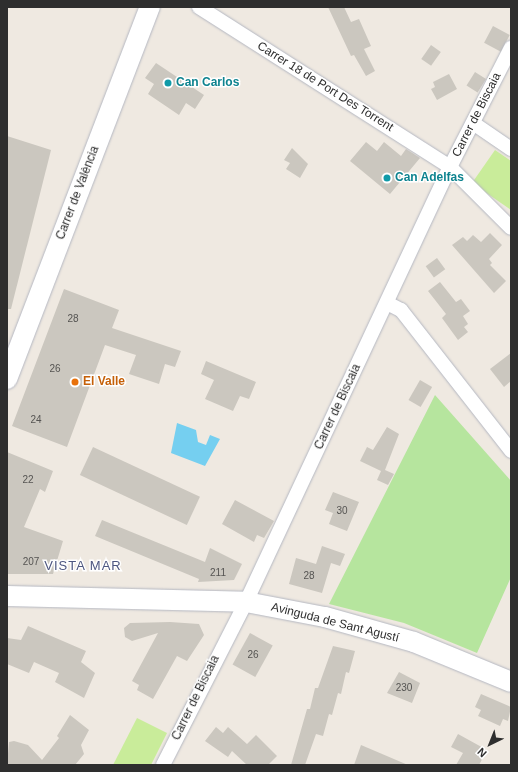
<!DOCTYPE html>
<html>
<head>
<meta charset="utf-8">
<style>
	body { margin:0 }
	#map { position:relative; width:518px; height:772px; overflow:hidden; background:#efe9e1; font-family:Arial,sans-serif }
	div>[style] { position:absolute }
	.green>* { inset:0; background:#b6e59e }
	.pitch>* { inset:0; background:#c9ec9a }
	.water>* { inset:0; background:#75cff0 }
	.building>* { inset:0; background:#cbc7bf; transform-origin:0 0 }
	.roads { filter:drop-shadow(0 0 1px #b4b7c1) drop-shadow(0 0 1px #b4b7c1) }
	.street>* { height:14px; margin:-7px; padding:0 7px; transform-origin:7px; border-radius:7px; background:#fff }
	.secondary>* { height:20px; margin:-10px; padding:0 10px; transform-origin:10px; border-radius:10px; background:#fff }
	.dots>* { width:11px; height:11px; translate:-50% -50%; box-sizing:border-box; border:2px solid #fff; border-radius:50% }
	span { translate:-50% -50%; white-space:nowrap; text-align:center; line-height:1.15; -webkit-text-stroke:3px #fff; paint-order:stroke }
	.number-label { font-size:10px; color:#555452 }
	.number-label span { -webkit-text-stroke-width:0 }
	.culture-label { font-size:12px; color:#0d838f; font-weight:700 }
	.left { translate:0 -50%; text-align:left }
	.street-label { font-size:12px; color:#2e2e2e }
	.food-label { font-size:12px; color:#c56008; font-weight:700 }
	.neighbourhood-label { font-size:13px; color:#4d5680; letter-spacing:1px }
	.frame { position:absolute; inset:0; border:8px solid #2e2e2e; pointer-events:none }
	.north { position:absolute; left:470px; top:724px; width:40px; height:40px; -webkit-text-stroke:3px #fff; paint-order:stroke; rotate:223deg; font-size:11px; font-weight:700; line-height:16px; text-align:center; color:#2e2e2e }
	.north::after { content:''; display:block; margin:auto; width:14px; height:18px; background:#2e2e2e; clip-path:polygon(50% 0,100% 100%,50% 72%,0 100%) }
</style>
</head>
<body>
<div id="map">
	<div class="green">
		<i style="clip-path:polygon(435px 395px,511px 481px,511px 577px,477px 653px,404px 623px,329px 604px)"></i>
	</div>
	<div class="pitch">
		<i style="clip-path:polygon(495px 150px,511px 161px,511px 210px,472px 183px)"></i>
		<i style="clip-path:polygon(137px 718px,167px 733px,151px 765px,113px 765px)"></i>
	</div>
	<div class="water">
		<i style="clip-path:polygon(177px 423px,196px 430px,198px 442px,206px 445px,210px 435px,220px 439px,205px 466px,171px 453px)"></i>
	</div>
	<div class="building">
		<i style="clip-path:polygon(328px 7px,344px 7px,351px 22px,359px 19px,371px 46px,364px 49px,375px 71px,366px 76px,354px 55px,351px 56px)"></i>
		<i style="left:493px;top:26px;width:19px;height:19px;rotate:28deg"></i>
		<i style="left:431px;top:45px;width:12px;height:17px;rotate:35deg"></i>
		<i style="clip-path:polygon(156px 63px,204px 95px,195px 109px,186px 103px,179px 115px,148px 94px,154px 84px,145px 78px)"></i>
		<i style="left:475px;top:72px;width:13px;height:16px;rotate:32deg"></i>
		<i style="clip-path:polygon(449px 74px,457px 89px,437px 100px,431px 89px,435px 87px,433px 82px)"></i>
		<i style="clip-path:polygon(7px 136px,51px 150px,11px 309px,7px 309px)"></i>
		<i style="clip-path:polygon(366px 142px,377px 151px,384px 142px,401px 156px,406px 149px,420px 158px,390px 194px,350px 161px)"></i>
		<i style="clip-path:polygon(292px 148px,308px 164px,300px 178px,286px 169px,290px 163px,284px 160px)"></i>
		<i style="clip-path:polygon(490px 233px,502px 245px,489px 259px,492px 263px,490px 265px,506px 281px,494px 293px,452px 245px,463px 237px,467px 241px,473px 235px,481px 242px)"></i>
		<i style="left:437px;top:258px;width:14px;height:14px;rotate:54deg"></i>
		<i style="clip-path:polygon(440px 282px,456px 302px,461px 299px,470px 311px,463px 316px,468px 324px,464px 327px,468px 332px,458px 340px,442px 318px,446px 314px,428px 291px)"></i>
		<i style="clip-path:polygon(64px 289px,119px 310px,112px 328px,181px 351px,175px 367px,165px 364px,159px 384px,129px 374px,136px 355px,105px 345px,67px 447px,12px 426px)"></i>
		<i style="clip-path:polygon(511px 353px,511px 381px,504px 387px,490px 369px)"></i>
		<i style="clip-path:polygon(206px 361px,256px 382px,249px 399px,240px 396px,233px 411px,205px 399px,214px 380px,201px 374px)"></i>
		<i style="left:420px;top:380px;width:14px;height:23px;rotate:30deg"></i>
		<i style="clip-path:polygon(387px 427px,399px 434px,385px 470px,394px 474px,388px 485px,377px 480px,381px 471px,360px 461px,367px 447px,373px 450px)"></i>
		<i style="left:93px;top:447px;width:118px;height:31px;rotate:25deg"></i>
		<i style="clip-path:polygon(7px 452px,53px 471px,45px 492px,40px 489px,24px 527px,63px 541px,53px 574px,7px 574px)"></i>
		<i style="clip-path:polygon(333px 492px,359px 502px,347px 531px,329px 524px,333px 513px,325px 510px)"></i>
		<i style="clip-path:polygon(235px 500px,274px 521px,264px 538px,257px 535px,254px 542px,222px 524px)"></i>
		<i style="clip-path:polygon(102px 520px,205px 562px,210px 548px,242px 564px,234px 580px,198px 582px,199px 579px,95px 536px)"></i>
		<i style="clip-path:polygon(322px 546px,345px 554px,340px 566px,331px 563px,322px 593px,289px 584px,296px 558px,316px 564px)"></i>
		<i style="clip-path:polygon(170px 622px,199px 624px,204px 635px,187px 661px,177px 656px,153px 699px,137px 690px,139px 685px,132px 681px,158px 633px,132px 641px,125px 637px,124px 628px,130px 623px)"></i>
		<i style="clip-path:polygon(28px 626px,86px 651px,81px 662px,95px 673px,84px 698px,55px 682px,59px 673px,34px 662px,29px 673px,7px 664px,7px 638px,21px 640px)"></i>
		<i style="left:250px;top:633px;width:26px;height:36px;rotate:29deg"></i>
		<i style="clip-path:polygon(333px 646px,355px 651px,349px 673px,346px 672px,341px 694px,338px 693px,332px 715px,329px 714px,323px 736px,316px 734px,305px 765px,291px 765px,307px 709px,310px 709px,315px 688px,318px 688px)"></i>
		<i style="clip-path:polygon(399px 672px,420px 683px,412px 703px,387px 693px)"></i>
		<i style="clip-path:polygon(481px 694px,511px 707px,508px 721px,503px 719px,500px 726px,478px 716px,481px 710px,475px 707px)"></i>
		<i style="clip-path:polygon(70px 715px,89px 730px,81px 745px,84px 754px,75px 765px,7px 765px,9px 742px,14px 741px,28px 745px,42px 760px,59px 738px,57px 736px)"></i>
		<i style="clip-path:polygon(216px 727px,223px 733px,228px 727px,247px 744px,256px 735px,277px 756px,268px 765px,247px 765px,232px 751px,228px 757px,205px 741px)"></i>
		<i style="clip-path:polygon(458px 734px,487px 750px,479px 765px,456px 765px,463px 753px,451px 747px)"></i>
		<i style="clip-path:polygon(361px 745px,408px 765px,354px 765px)"></i>
	</div>
	<div class="roads">
		<div class="street">
			<i style="left:199px;top:7px;width:298px;rotate:32.5deg"></i>
			<i style="left:450px;top:167px;width:86px;rotate:45deg"></i>
			<i style="left:473px;top:123px;width:46px;rotate:34.4deg"></i>
			<i style="left:387px;top:303px;width:16px;rotate:27deg"></i>
			<i style="left:401px;top:310px;width:179px;rotate:52deg"></i>
			<i style="left:163px;top:765px;width:183px;rotate:-63deg"></i>
			<i style="left:246px;top:602px;width:480px;rotate:-64.9deg"></i>
			<i style="left:450px;top:167px;width:134px;rotate:-62.9deg"></i>
		</div>
		<div class="secondary">
			<i style="left:7px;top:379px;width:399px;rotate:-69deg"></i>
			<i style="left:7px;top:596px;width:239px;rotate:1.4deg"></i>
			<i style="left:246px;top:602px;width:80px;rotate:10.8deg"></i>
			<i style="left:325px;top:617px;width:92px;rotate:15.7deg"></i>
			<i style="left:414px;top:642px;width:105px;rotate:22.4deg"></i>
		</div>
	</div>
	<div class="dots">
		<i style="left:168px;top:83px;background:#0f9aa8"></i>
		<i style="left:387px;top:178px;background:#0f9aa8"></i>
		<i style="left:75px;top:382px;background:#e8710a"></i>
	</div>
	<div class="number-label">
		<span style="left:73px;top:319px">28</span>
		<span style="left:55px;top:369px">26</span>
		<span style="left:36px;top:420px">24</span>
		<span style="left:28px;top:480px">22</span>
		<span style="left:342px;top:511px">30</span>
		<span style="left:31px;top:562px">207</span>
		<span style="left:218px;top:573px">211</span>
		<span style="left:309px;top:576px">28</span>
		<span style="left:253px;top:655px">26</span>
		<span style="left:404px;top:688px">230</span>
	</div>
	<div class="culture-label">
		<span class="left" style="left:176px;top:83px">Can Carlos</span>
		<span class="left" style="left:395px;top:178px">Can Adelfas</span>
	</div>
	<div class="street-label">
		<span style="left:325px;top:87px;rotate:32deg">Carrer 18 de Port Des Torrent</span>
		<span style="left:477px;top:115px;rotate:-63deg">Carrer de Biscaia</span>
		<span style="left:78px;top:193px;rotate:-69deg">Carrer de València</span>
		<span style="left:338px;top:407px;rotate:-65deg">Carrer de Biscaia</span>
		<span style="left:335px;top:623px;rotate:14deg">Avinguda de Sant Agustí</span>
		<span style="left:196px;top:698px;rotate:-64deg">Carrer de Biscaia</span>
	</div>
	<div class="food-label">
		<span class="left" style="left:83px;top:382px">El Valle</span>
	</div>
	<div class="neighbourhood-label">
		<span style="left:83px;top:566px">VISTA MAR</span>
	</div>
	<div class="frame"></div>
	<div class="north">N</div>
</div>
</body>
</html>
